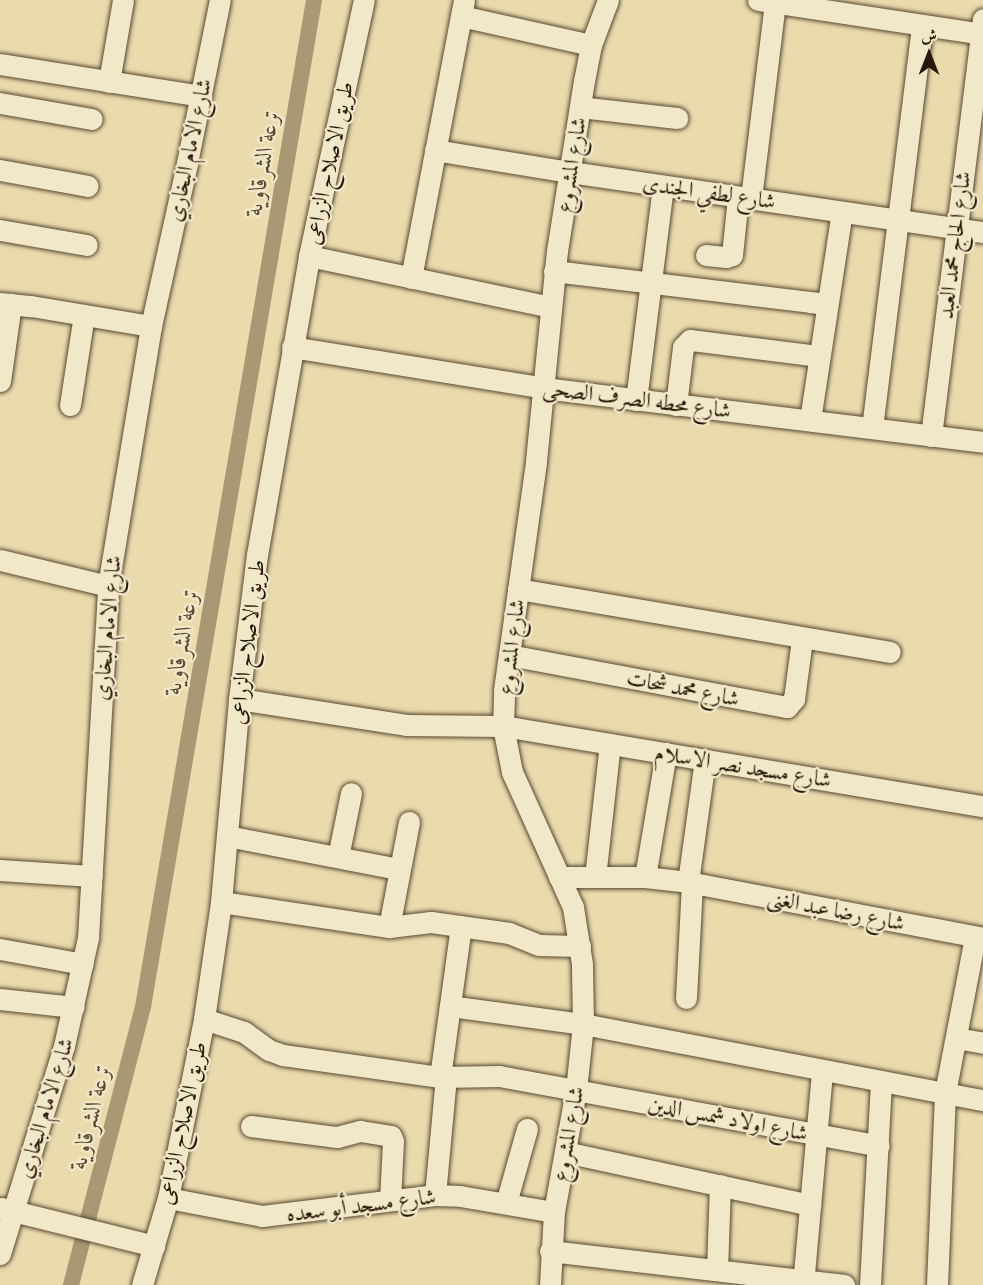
<!DOCTYPE html>
<html>
<head>
<meta charset="utf-8">
<style>
	body { margin:0 }
	#map { position:relative; width:983px; height:1285px; overflow:hidden; background:#eadbad; font-family:"EB Garamond",Amiri,serif }
	div>[style] { position:absolute }
	.canal>* { height:16px; margin:-8px; padding:0 8px; transform-origin:8px; border-radius:8px; background:#a89874 }
	.roads { filter:drop-shadow(0 0 2px #584830) drop-shadow(0 0 2px #584830) }
	.minor>* { height:21px; margin:-10.5px; padding:0 10.5px; transform-origin:10.5px; border-radius:10.5px; background:#f1e8ca }
	span { translate:-50% -50%; white-space:nowrap; text-align:center; line-height:1.15; -webkit-text-stroke:4.5px #f1e8ca; paint-order:stroke }
	.street-label { font-size:22px; color:#271706 }
	.water-label { font-size:24px; color:#5b4b32; font-style:italic }
	.north { position:absolute; left:899px; top:24px; width:60px; height:60px; -webkit-text-stroke:4px #f1e8ca; paint-order:stroke; rotate:0deg; font-size:16px; font-weight:700; line-height:24px; text-align:center; color:#271706 }
	.north::after { content:''; display:block; margin:auto; width:21px; height:27px; background:#271706; clip-path:polygon(50% 0,100% 100%,50% 72%,0 100%) }
</style>
</head>
<body>
<div id="map">
	<div class="canal">
		<i style="left:71px;top:1285px;width:287px;rotate:-75.5deg"></i>
		<i style="left:143px;top:1007px;width:1021px;rotate:-80.36deg"></i>
	</div>
	<div class="roads">
		<div class="minor">
			<i style="left:758px;top:0;width:228px;rotate:8.6deg"></i>
			<i style="left:461px;top:16px;width:133px;rotate:12.6deg"></i>
			<i style="left:0;top:64px;width:204px;rotate:9deg"></i>
			<i style="left:109px;top:82px;width:83px;rotate:-80.3deg"></i>
			<i style="left:0;top:103px;width:93px;rotate:9.9deg"></i>
			<i style="left:580px;top:107px;width:98px;rotate:6.5deg"></i>
			<i style="left:435px;top:150px;width:137px;rotate:9.3deg"></i>
			<i style="left:570px;top:172px;width:417px;rotate:8.3deg"></i>
			<i style="left:0;top:170px;width:89px;rotate:10.3deg"></i>
			<i style="left:751px;top:198px;width:196px;rotate:-83deg"></i>
			<i style="left:0;top:230px;width:88px;rotate:9.8deg"></i>
			<i style="left:706px;top:255px;width:20px;rotate:6deg"></i>
			<i style="left:726px;top:257px;width:6px;rotate:-18deg"></i>
			<i style="left:732px;top:255px;width:58px;rotate:-84.1deg"></i>
			<i style="left:309px;top:256px;width:246px;rotate:11.9deg"></i>
			<i style="left:554px;top:271px;width:275px;rotate:6.9deg"></i>
			<i style="left:411px;top:278px;width:283px;rotate:-79.2deg"></i>
			<i style="left:0;top:303px;width:31px;rotate:6deg"></i>
			<i style="left:31px;top:306px;width:122px;rotate:9.5deg"></i>
			<i style="left:292px;top:347px;width:255px;rotate:9.2deg"></i>
			<i style="left:544px;top:388px;width:442px;rotate:7deg"></i>
			<i style="left:0;top:381px;width:78px;rotate:-81.9deg"></i>
			<i style="left:636px;top:400px;width:216px;rotate:-82.8deg"></i>
			<i style="left:70px;top:405px;width:91px;rotate:-81.2deg"></i>
			<i style="left:676px;top:405px;width:58px;rotate:-83.1deg"></i>
			<i style="left:683px;top:347px;width:10px;rotate:-45deg"></i>
			<i style="left:690px;top:340px;width:130px;rotate:7.1deg"></i>
			<i style="left:810px;top:420px;width:210px;rotate:-81.3deg"></i>
			<i style="left:872px;top:428px;width:406px;rotate:-82.9deg"></i>
			<i style="left:931px;top:436px;width:420px;rotate:-82.9deg"></i>
			<i style="left:0;top:560px;width:111px;rotate:13.5deg"></i>
			<i style="left:518px;top:589px;width:377px;rotate:9.6deg"></i>
			<i style="left:509px;top:655px;width:283px;rotate:10.6deg"></i>
			<i style="left:787px;top:707px;width:11px;rotate:-49deg"></i>
			<i style="left:794px;top:699px;width:61px;rotate:-82.4deg"></i>
			<i style="left:239px;top:699px;width:169px;rotate:8.8deg"></i>
			<i style="left:406px;top:725px;width:97px;rotate:0.6deg"></i>
			<i style="left:503px;top:726px;width:487px;rotate:9.5deg"></i>
			<i style="left:227px;top:836px;width:175px;rotate:10.9deg"></i>
			<i style="left:338px;top:857px;width:65px;rotate:-78.5deg"></i>
			<i style="left:0;top:870px;width:92px;rotate:3.7deg"></i>
			<i style="left:559px;top:877px;width:86px"></i>
			<i style="left:645px;top:877px;width:43px;rotate:6.6deg"></i>
			<i style="left:688px;top:882px;width:300px;rotate:10.7deg"></i>
			<i style="left:595px;top:877px;width:134px;rotate:-83.6deg"></i>
			<i style="left:645px;top:877px;width:126px;rotate:-80.4deg"></i>
			<i style="left:688px;top:882px;width:123px;rotate:-82.1deg"></i>
			<i style="left:221px;top:902px;width:170px;rotate:8.5deg"></i>
			<i style="left:389px;top:927px;width:42px;rotate:-6.8deg"></i>
			<i style="left:431px;top:922px;width:79px;rotate:8deg"></i>
			<i style="left:509px;top:933px;width:32px;rotate:22deg"></i>
			<i style="left:539px;top:945px;width:41px;rotate:1.4deg"></i>
			<i style="left:389px;top:927px;width:107px;rotate:-79.2deg"></i>
			<i style="left:0;top:949px;width:84px;rotate:10.2deg"></i>
			<i style="left:686px;top:998px;width:115px;rotate:-87deg"></i>
			<i style="left:0;top:999px;width:74px;rotate:6.2deg"></i>
			<i style="left:450px;top:1006px;width:134px;rotate:7.7deg"></i>
			<i style="left:583px;top:1024px;width:407px;rotate:10.8deg"></i>
			<i style="left:204px;top:1019px;width:42px;rotate:18deg"></i>
			<i style="left:244px;top:1032px;width:31px;rotate:36deg"></i>
			<i style="left:269px;top:1050px;width:15px;rotate:20deg"></i>
			<i style="left:283px;top:1055px;width:159px;rotate:8deg"></i>
			<i style="left:440px;top:1077px;width:59px;rotate:-1deg"></i>
			<i style="left:499px;top:1076px;width:386px;rotate:10.4deg"></i>
			<i style="left:956px;top:1038px;width:27px;rotate:10deg"></i>
			<i style="left:440px;top:1077px;width:152px;rotate:-82.1deg"></i>
			<i style="left:251px;top:1126px;width:87px;rotate:7.3deg"></i>
			<i style="left:337px;top:1137px;width:24px;rotate:-15deg"></i>
			<i style="left:360px;top:1131px;width:31px;rotate:9deg"></i>
			<i style="left:391px;top:1136px;width:5px;rotate:68deg"></i>
			<i style="left:393px;top:1141px;width:59px;rotate:92.9deg"></i>
			<i style="left:565px;top:1152px;width:251px;rotate:12.2deg"></i>
			<i style="left:435px;top:1195px;width:119px;rotate:-84.7deg"></i>
			<i style="left:168px;top:1198px;width:96px;rotate:10.8deg"></i>
			<i style="left:262px;top:1216px;width:174px;rotate:-6.9deg"></i>
			<i style="left:435px;top:1195px;width:25px;rotate:2deg"></i>
			<i style="left:460px;top:1196px;width:95px;rotate:9.7deg"></i>
			<i style="left:506px;top:1203px;width:77px;rotate:-74.2deg"></i>
			<i style="left:1px;top:1208px;width:158px;rotate:13.9deg"></i>
			<i style="left:550px;top:1251px;width:296px;rotate:6.6deg"></i>
			<i style="left:0;top:1254px;width:218px;rotate:-72.9deg"></i>
			<i style="left:64px;top:1046px;width:111px;rotate:-77.5deg"></i>
			<i style="left:88px;top:938px;width:353px;rotate:-86.7deg"></i>
			<i style="left:108px;top:586px;width:264px;rotate:-80.6deg"></i>
			<i style="left:151px;top:326px;width:167px;rotate:-77.5deg"></i>
			<i style="left:187px;top:163px;width:166px;rotate:-78.6deg"></i>
			<i style="left:717px;top:1270px;width:85px;rotate:-88deg"></i>
			<i style="left:142px;top:1285px;width:91px;rotate:-73.4deg"></i>
			<i style="left:168px;top:1198px;width:183px;rotate:-78.6deg"></i>
			<i style="left:204px;top:1019px;width:118px;rotate:-81.7deg"></i>
			<i style="left:221px;top:902px;width:204px;rotate:-84.9deg"></i>
			<i style="left:239px;top:699px;width:145px;rotate:-82.9deg"></i>
			<i style="left:257px;top:555px;width:303px;rotate:-80.1deg"></i>
			<i style="left:309px;top:256px;width:262px;rotate:-77.9deg"></i>
			<i style="left:550px;top:1285px;width:73px;rotate:-86.9deg"></i>
			<i style="left:554px;top:1212px;width:124px;rotate:-79.8deg"></i>
			<i style="left:576px;top:1090px;width:66px;rotate:-83.9deg"></i>
			<i style="left:583px;top:1024px;width:60px;rotate:-91deg"></i>
			<i style="left:582px;top:964px;width:58px;rotate:-99deg"></i>
			<i style="left:573px;top:907px;width:148px;rotate:-114.3deg"></i>
			<i style="left:512px;top:772px;width:47px;rotate:-101.1deg"></i>
			<i style="left:503px;top:726px;width:36px;rotate:-88deg"></i>
			<i style="left:504px;top:690px;width:231px;rotate:-82deg"></i>
			<i style="left:536px;top:461px;width:211px;rotate:-84.3deg"></i>
			<i style="left:557px;top:251px;width:172px;rotate:-81deg"></i>
			<i style="left:584px;top:81px;width:37px;rotate:-79deg"></i>
			<i style="left:591px;top:45px;width:48px;rotate:-69.3deg"></i>
			<i style="left:803px;top:1285px;width:215px;rotate:-84.9deg"></i>
			<i style="left:870px;top:1285px;width:203px;rotate:-86.9deg"></i>
			<i style="left:937px;top:1285px;width:192px;rotate:-87.6deg"></i>
			<i style="left:945px;top:1093px;width:159px;rotate:-79.1deg"></i>
		</div>
	</div>
	<div class="street-label">
		<span style="left:189px;top:150px;rotate:-78deg">شارع الامام البخاري</span>
		<span style="left:329px;top:163px;rotate:-78deg">طريق الاصلاح الزراعى</span>
		<span style="left:571px;top:165px;rotate:-81deg">شارع المشروع</span>
		<span style="left:709px;top:192px;rotate:8deg">شارع لطفي الجندى</span>
		<span style="left:954px;top:245px;rotate:-83deg">شارع الحاج محمد العبد</span>
		<span style="left:637px;top:399px;rotate:7deg">شارع محطه الصرف الصحى</span>
		<span style="left:107px;top:628px;rotate:-85deg">شارع الامام البخاري</span>
		<span style="left:247px;top:642px;rotate:-83deg">طريق الاصلاح الزراعى</span>
		<span style="left:511px;top:647px;rotate:-83deg">شارع المشروع</span>
		<span style="left:683px;top:688px;rotate:11deg">شارع محمد شحات</span>
		<span style="left:743px;top:766px;rotate:9deg">شارع مسجد نصر الاسلام</span>
		<span style="left:836px;top:910px;rotate:11deg">شارع رضا عبد الغنى</span>
		<span style="left:45px;top:1108px;rotate:-73deg">شارع الامام البخاري</span>
		<span style="left:728px;top:1118px;rotate:11deg">شارع اولاد شمس الدين</span>
		<span style="left:182px;top:1123px;rotate:-78deg">طريق الاصلاح الزراعى</span>
		<span style="left:568px;top:1134px;rotate:-80deg">شارع المشروع</span>
		<span style="left:361px;top:1205px;rotate:-7deg">شارع مسجد أبو سعده</span>
	</div>
	<div class="water-label">
		<span style="left:262px;top:162px;rotate:-80deg">ترعة الشرقاوية</span>
		<span style="left:181px;top:641px;rotate:-80deg">ترعة الشرقاوية</span>
		<span style="left:90px;top:1116px;rotate:-76deg">ترعة الشرقاوية</span>
	</div>
	<div class="north">ش</div>
</div>
</body>
</html>
